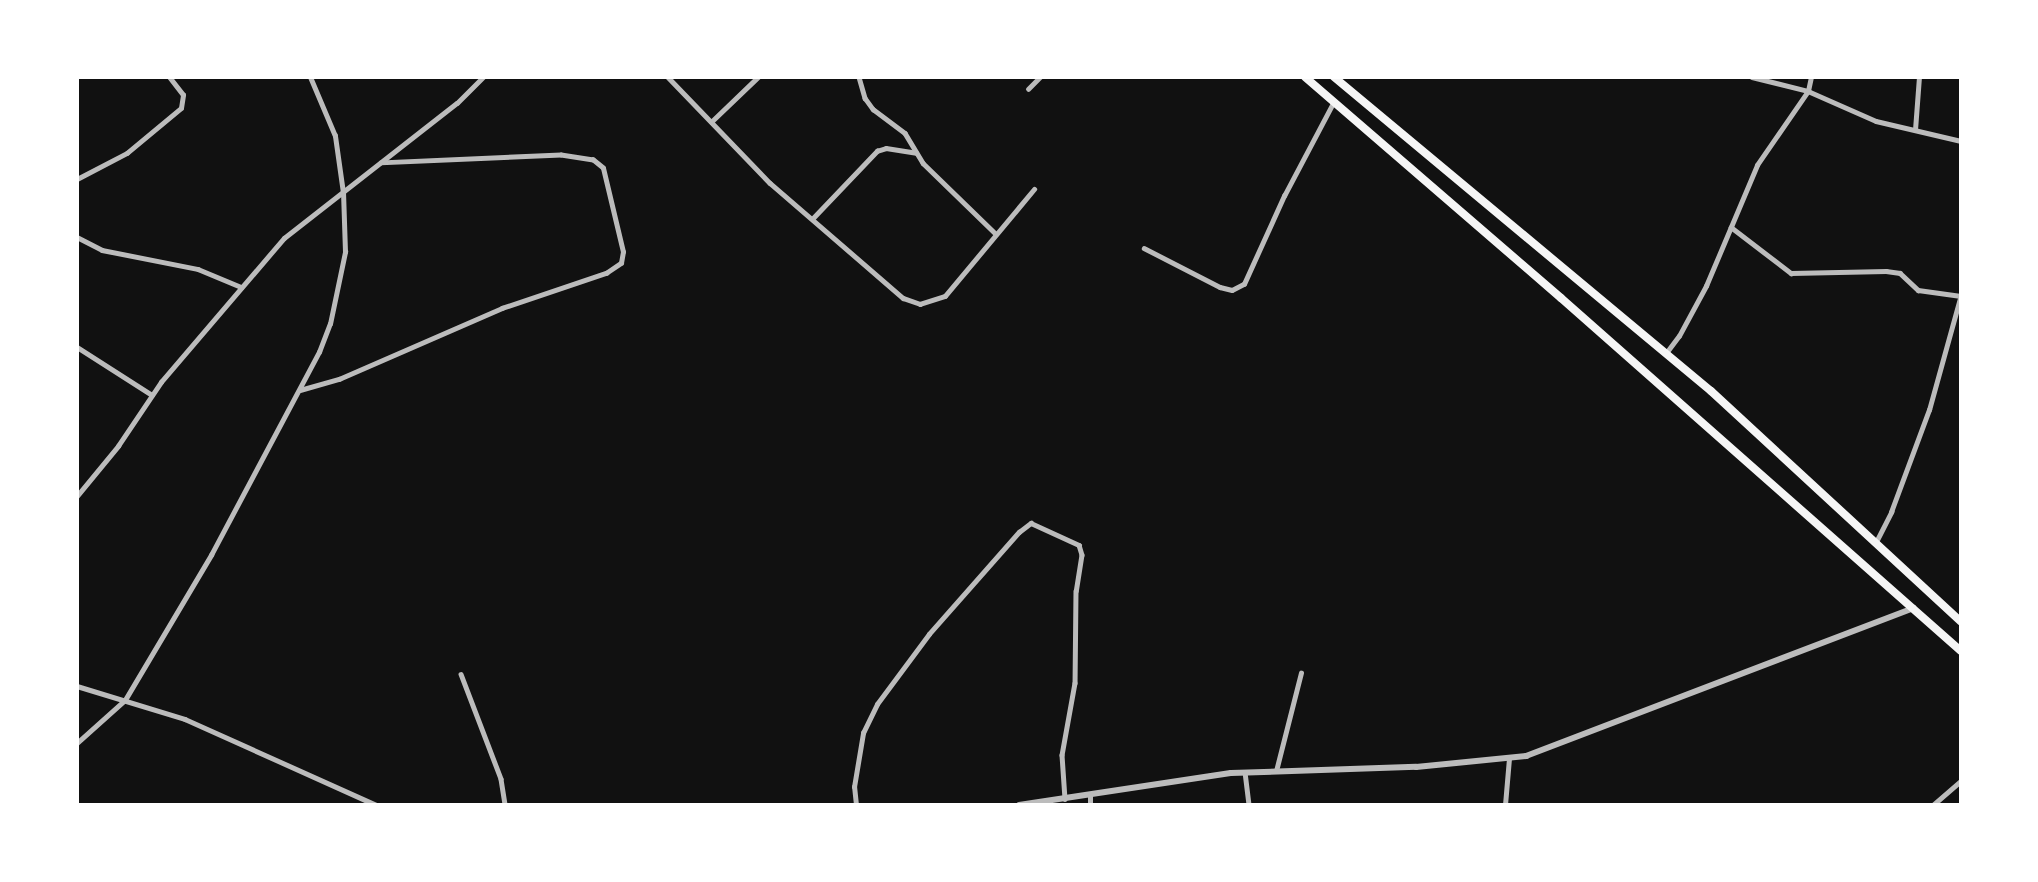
<!DOCTYPE html>
<html>
<head>
<meta charset="utf-8">
<style>
	body { margin:0 }
	#map { position:relative; width:2038px; height:882px; overflow:hidden; background:#111; font-family:"Noto Sans",sans-serif }
	div>[style] { position:absolute }
	.minor>* { height:4.5px; margin:-2.25px; padding:0 2.25px; transform-origin:2.25px; border-radius:2.25px; background:#bcbcbc }
	.tertiary>* { height:6px; margin:-3px; padding:0 3px; transform-origin:3px; border-radius:3px; background:#bcbcbc }
	.trunk>* { height:8px; margin:-4px; padding:0 4px; transform-origin:4px; border-radius:4px; background:#f5f5f5 }
	span { translate:-50% -50%; white-space:nowrap; text-align:center; line-height:1.15; -webkit-text-stroke:5px #fff; paint-order:stroke }
	.frame { position:absolute; inset:0; border:79px solid #fff; pointer-events:none }
</style>
</head>
<body>
<div id="map">
	<div class="minor">
		<i style="left:668px;top:77px;width:147px;rotate:46.1deg"></i>
		<i style="left:770px;top:183px;width:176px;rotate:40.8deg"></i>
		<i style="left:903px;top:298px;width:18px;rotate:19deg"></i>
		<i style="left:920px;top:304px;width:26px;rotate:-18deg"></i>
		<i style="left:945px;top:296px;width:139px;rotate:-50.2deg"></i>
		<i style="left:859px;top:77px;width:22px;rotate:74deg"></i>
		<i style="left:865px;top:98px;width:14px;rotate:54deg"></i>
		<i style="left:873px;top:109px;width:40px;rotate:37deg"></i>
		<i style="left:905px;top:133px;width:35px;rotate:59deg"></i>
		<i style="left:923px;top:163px;width:100px;rotate:44.2deg"></i>
		<i style="left:1752px;top:77px;width:58px;rotate:14deg"></i>
		<i style="left:1808px;top:91px;width:74px;rotate:23.8deg"></i>
		<i style="left:1876px;top:121px;width:87px;rotate:13.2deg"></i>
		<i style="left:1028px;top:89px;width:17px;rotate:-45deg"></i>
		<i style="left:711px;top:122px;width:65px;rotate:-43.8deg"></i>
		<i style="left:1915px;top:130px;width:53px;rotate:-85.7deg"></i>
		<i style="left:77px;top:179px;width:56px;rotate:-27.5deg"></i>
		<i style="left:127px;top:153px;width:70px;rotate:-39.8deg"></i>
		<i style="left:181px;top:108px;width:13px;rotate:-81deg"></i>
		<i style="left:183px;top:95px;width:23px;rotate:-128deg"></i>
		<i style="left:813px;top:218px;width:93px;rotate:-46.3deg"></i>
		<i style="left:877px;top:151px;width:9px;rotate:-18deg"></i>
		<i style="left:886px;top:148px;width:30px;rotate:9deg"></i>
		<i style="left:1731px;top:227px;width:76px;rotate:37.5deg"></i>
		<i style="left:1791px;top:273px;width:95px;rotate:-1.2deg"></i>
		<i style="left:1886px;top:271px;width:14px;rotate:8deg"></i>
		<i style="left:1900px;top:273px;width:25px;rotate:43deg"></i>
		<i style="left:1918px;top:290px;width:43px;rotate:7.9deg"></i>
		<i style="left:77px;top:237px;width:28px;rotate:27deg"></i>
		<i style="left:102px;top:250px;width:98px;rotate:11.2deg"></i>
		<i style="left:198px;top:269px;width:47px;rotate:22.7deg"></i>
		<i style="left:1144px;top:248px;width:85px;rotate:27.2deg"></i>
		<i style="left:1220px;top:287px;width:12px;rotate:14deg"></i>
		<i style="left:1232px;top:290px;width:13px;rotate:-27deg"></i>
		<i style="left:1244px;top:284px;width:97px;rotate:-65.6deg"></i>
		<i style="left:1284px;top:196px;width:105px;rotate:-62.2deg"></i>
		<i style="left:77px;top:347px;width:89px;rotate:32.6deg"></i>
		<i style="left:1666px;top:353px;width:21px;rotate:-53deg"></i>
		<i style="left:1679px;top:336px;width:57px;rotate:-61.6deg"></i>
		<i style="left:1706px;top:286px;width:131px;rotate:-67.1deg"></i>
		<i style="left:1757px;top:165px;width:90px;rotate:-55.4deg"></i>
		<i style="left:1808px;top:91px;width:14px;rotate:-78deg"></i>
		<i style="left:300px;top:390px;width:41px;rotate:-15.8deg"></i>
		<i style="left:339px;top:379px;width:178px;rotate:-23.5deg"></i>
		<i style="left:502px;top:308px;width:110px;rotate:-18.6deg"></i>
		<i style="left:606px;top:273px;width:18px;rotate:-34deg"></i>
		<i style="left:621px;top:263px;width:11px;rotate:-80deg"></i>
		<i style="left:623px;top:252px;width:86px;rotate:-103.4deg"></i>
		<i style="left:603px;top:168px;width:13px;rotate:-141deg"></i>
		<i style="left:593px;top:160px;width:32px;rotate:-171deg"></i>
		<i style="left:561px;top:155px;width:180px;rotate:177.5deg"></i>
		<i style="left:77px;top:496px;width:65px;rotate:-50.6deg"></i>
		<i style="left:118px;top:446px;width:77px;rotate:-56.1deg"></i>
		<i style="left:161px;top:382px;width:189px;rotate:-49.5deg"></i>
		<i style="left:284px;top:238px;width:219px;rotate:-38deg"></i>
		<i style="left:457px;top:103px;width:37px;rotate:-45deg"></i>
		<i style="left:1876px;top:542px;width:34px;rotate:-63deg"></i>
		<i style="left:1891px;top:512px;width:109px;rotate:-69.6deg"></i>
		<i style="left:1929px;top:410px;width:119px;rotate:-74.5deg"></i>
		<i style="left:461px;top:674px;width:112px;rotate:69.1deg"></i>
		<i style="left:501px;top:779px;width:26px;rotate:81deg"></i>
		<i style="left:77px;top:686px;width:113px;rotate:17deg"></i>
		<i style="left:185px;top:719px;width:209px;rotate:24.2deg"></i>
		<i style="left:77px;top:743px;width:64px;rotate:-41.9deg"></i>
		<i style="left:125px;top:700px;width:169px;rotate:-59.3deg"></i>
		<i style="left:211px;top:555px;width:230px;rotate:-62deg"></i>
		<i style="left:319px;top:352px;width:30px;rotate:-69deg"></i>
		<i style="left:330px;top:324px;width:74px;rotate:-78.2deg"></i>
		<i style="left:345px;top:252px;width:59px;rotate:-91.9deg"></i>
		<i style="left:343px;top:193px;width:58px;rotate:-98deg"></i>
		<i style="left:335px;top:136px;width:64px;rotate:-113deg"></i>
		<i style="left:1276px;top:771px;width:101px;rotate:-75.7deg"></i>
		<i style="left:1245px;top:772px;width:33px;rotate:83deg"></i>
		<i style="left:856px;top:805px;width:18px;rotate:-96deg"></i>
		<i style="left:854px;top:787px;width:55px;rotate:-80.5deg"></i>
		<i style="left:863px;top:733px;width:32px;rotate:-64deg"></i>
		<i style="left:877px;top:704px;width:87px;rotate:-53.4deg"></i>
		<i style="left:929px;top:634px;width:136px;rotate:-48.6deg"></i>
		<i style="left:1019px;top:532px;width:15px;rotate:-37deg"></i>
		<i style="left:1031px;top:523px;width:53px;rotate:24.6deg"></i>
		<i style="left:1079px;top:545px;width:10px;rotate:73deg"></i>
		<i style="left:1082px;top:555px;width:36px;rotate:99deg"></i>
		<i style="left:1076px;top:591px;width:92px;rotate:90.6deg"></i>
		<i style="left:1075px;top:683px;width:73px;rotate:100.2deg"></i>
		<i style="left:1062px;top:755px;width:44px;rotate:86.1deg"></i>
		<i style="left:1090px;top:805px;width:9px;rotate:-90deg"></i>
		<i style="left:1505px;top:805px;width:47px;rotate:-85.1deg"></i>
		<i style="left:1933px;top:805px;width:37px;rotate:-41deg"></i>
	</div>
	<div class="tertiary">
		<i style="left:1019px;top:805px;width:214px;rotate:-8.6deg"></i>
		<i style="left:1231px;top:773px;width:185px;rotate:-1.9deg"></i>
		<i style="left:1416px;top:767px;width:111px;rotate:-5.7deg"></i>
		<i style="left:1526px;top:756px;width:415px;rotate:-20.9deg"></i>
	</div>
	<div class="trunk">
		<i style="left:1305px;top:77px;width:338px;rotate:40.8deg"></i>
		<i style="left:1561px;top:298px;width:533px;rotate:41.43deg"></i>
		<i style="left:1334px;top:77px;width:491px;rotate:39.8deg"></i>
		<i style="left:1711px;top:391px;width:340px;rotate:42.7deg"></i>
	</div>
	<div class="frame"></div>
</div>
</body>
</html>
